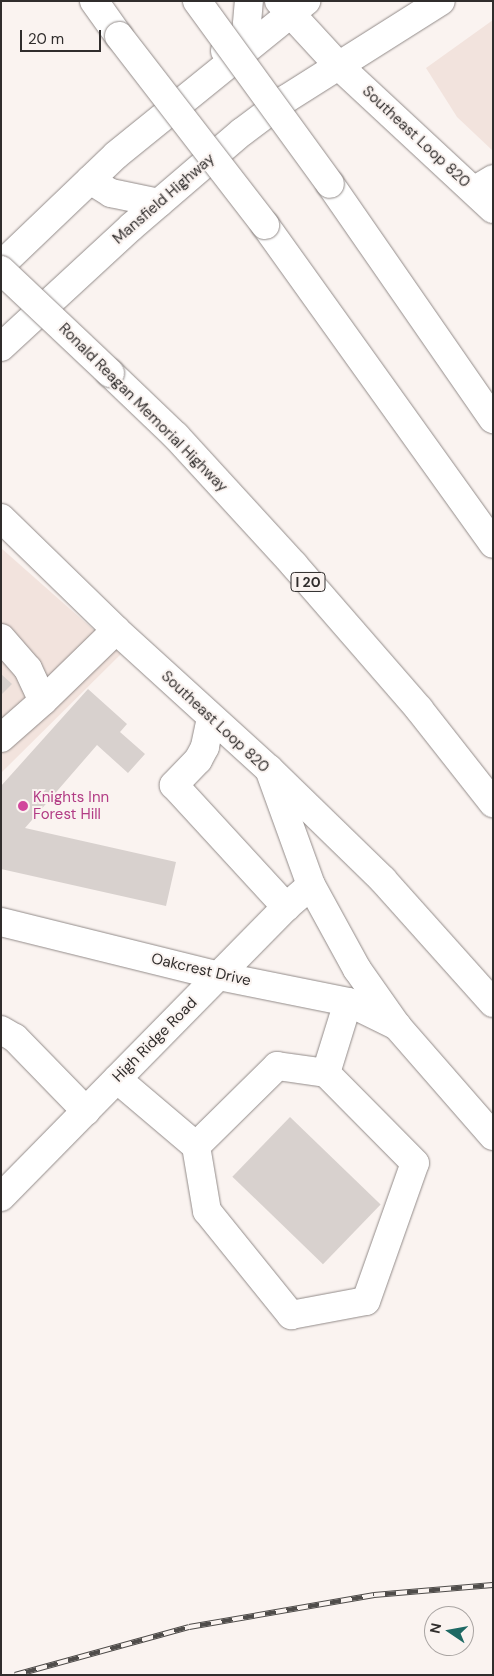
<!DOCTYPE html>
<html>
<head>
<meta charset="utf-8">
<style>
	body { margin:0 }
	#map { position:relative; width:494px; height:1676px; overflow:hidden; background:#faf3f0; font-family:"DM Sans",sans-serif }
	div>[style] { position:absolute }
	.built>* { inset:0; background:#f2e3dd }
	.building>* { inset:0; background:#d8d1ce; transform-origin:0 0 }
	.roads { filter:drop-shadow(0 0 1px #928b89) drop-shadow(0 0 1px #928b89) }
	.minor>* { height:28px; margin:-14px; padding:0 14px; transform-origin:14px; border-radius:14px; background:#fff }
	.major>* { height:28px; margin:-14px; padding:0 14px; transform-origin:14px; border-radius:14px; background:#fff }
	.highway>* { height:28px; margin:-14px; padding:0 14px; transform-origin:14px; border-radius:14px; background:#fff }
	.rail>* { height:5.5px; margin-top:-2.75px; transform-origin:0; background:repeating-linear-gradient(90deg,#faf3f0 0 11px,#4f4c4a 0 22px); box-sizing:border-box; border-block:1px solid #4f4c4a }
	.bridges { filter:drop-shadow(0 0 1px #928b89) drop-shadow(0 0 1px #928b89) }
	.highway-bridge>* { height:28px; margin:-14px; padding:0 14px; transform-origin:14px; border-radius:14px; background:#fff }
	.dots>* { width:14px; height:14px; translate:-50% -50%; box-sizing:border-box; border:2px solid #faf3f0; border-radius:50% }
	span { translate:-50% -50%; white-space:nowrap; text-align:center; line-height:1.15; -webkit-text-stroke:4px #faf3f0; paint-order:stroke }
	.shield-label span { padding:1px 4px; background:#faf3f0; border:1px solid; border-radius:4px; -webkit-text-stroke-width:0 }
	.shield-label { font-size:14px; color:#302d2c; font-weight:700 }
	.street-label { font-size:15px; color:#302d2c }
	.hotel-label { font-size:15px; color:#b23c85 }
	.left { translate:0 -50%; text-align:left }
	.frame { position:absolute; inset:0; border:2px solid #302d2c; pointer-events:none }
	.north { position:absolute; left:424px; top:1606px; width:50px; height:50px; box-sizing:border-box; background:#faf3f0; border:1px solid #a9a4a2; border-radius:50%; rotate:282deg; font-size:14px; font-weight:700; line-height:20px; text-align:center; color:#302d2c }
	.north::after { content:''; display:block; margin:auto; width:18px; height:22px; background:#1e6964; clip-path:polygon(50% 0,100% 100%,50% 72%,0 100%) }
	.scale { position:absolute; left:20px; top:30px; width:81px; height:22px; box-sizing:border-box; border:2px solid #302d2c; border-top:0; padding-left:6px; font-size:15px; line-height:18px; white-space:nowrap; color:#302d2c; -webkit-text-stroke:4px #faf3f0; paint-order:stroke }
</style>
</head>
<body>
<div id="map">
	<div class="built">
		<i style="clip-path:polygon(493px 20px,493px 151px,457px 117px,426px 68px)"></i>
		<i style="clip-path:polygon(1px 548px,121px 654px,1px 773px)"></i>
	</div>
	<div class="building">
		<i style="clip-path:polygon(1px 674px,12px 684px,1px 695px)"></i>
		<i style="clip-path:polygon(88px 689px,127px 724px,120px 732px,145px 754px,128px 773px,97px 745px,25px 828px,176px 862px,166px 906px,1px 869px,1px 786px)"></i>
		<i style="left:290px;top:1117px;width:126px;height:83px;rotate:44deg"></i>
	</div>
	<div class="roads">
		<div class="minor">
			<i style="left:475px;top:190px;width:21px;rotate:-31deg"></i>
			<i style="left:1px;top:638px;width:41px;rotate:48.9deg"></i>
			<i style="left:28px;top:669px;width:35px;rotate:65deg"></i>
			<i style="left:43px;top:701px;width:56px;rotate:138.6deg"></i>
			<i style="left:43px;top:701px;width:102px;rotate:-44.2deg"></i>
			<i style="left:211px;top:718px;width:30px;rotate:102deg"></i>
			<i style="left:205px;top:747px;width:15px;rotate:118deg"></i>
			<i style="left:198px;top:760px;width:35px;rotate:134deg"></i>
			<i style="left:174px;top:785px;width:166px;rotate:47.4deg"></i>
			<i style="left:1px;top:922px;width:225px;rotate:13.9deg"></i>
			<i style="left:219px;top:976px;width:132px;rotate:11.4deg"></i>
			<i style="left:348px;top:1002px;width:55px;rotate:26.1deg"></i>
			<i style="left:1px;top:1030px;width:16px;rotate:30deg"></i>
			<i style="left:15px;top:1038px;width:102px;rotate:45.8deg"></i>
			<i style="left:117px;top:1079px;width:104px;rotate:40.3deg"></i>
			<i style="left:196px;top:1146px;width:114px;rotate:-44.6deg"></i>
			<i style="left:277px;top:1066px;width:49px;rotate:8.1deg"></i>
			<i style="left:326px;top:1073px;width:74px;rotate:-72.8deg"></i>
			<i style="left:196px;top:1146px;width:66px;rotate:80.4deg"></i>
			<i style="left:207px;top:1211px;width:134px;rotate:51.1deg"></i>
			<i style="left:291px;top:1315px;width:76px;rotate:-10.6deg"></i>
			<i style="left:366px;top:1301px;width:146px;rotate:-70.5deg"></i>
			<i style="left:415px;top:1163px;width:127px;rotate:-134.7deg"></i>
			<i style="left:1px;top:1197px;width:407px;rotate:-45.5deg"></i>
			<i style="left:286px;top:907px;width:33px;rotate:-41deg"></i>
		</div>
		<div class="major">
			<i style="left:279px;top:1px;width:88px;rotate:47.3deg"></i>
			<i style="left:339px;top:66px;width:210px;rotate:42.9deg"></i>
			<i style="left:225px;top:51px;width:27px;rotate:-39deg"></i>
			<i style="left:246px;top:34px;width:33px;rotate:-85deg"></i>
			<i style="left:1px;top:265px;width:159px;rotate:-43.7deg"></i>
			<i style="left:116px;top:155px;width:245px;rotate:-39deg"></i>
			<i style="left:1px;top:347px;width:177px;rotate:-42.7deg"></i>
			<i style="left:131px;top:227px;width:146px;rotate:-40.6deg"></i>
			<i style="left:242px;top:132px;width:55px;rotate:-36.9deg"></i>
			<i style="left:286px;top:99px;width:183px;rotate:-32.3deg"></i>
			<i style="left:1px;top:518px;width:161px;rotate:44.2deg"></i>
			<i style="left:116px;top:630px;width:207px;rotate:42.3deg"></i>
			<i style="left:269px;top:769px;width:123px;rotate:70.1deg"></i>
			<i style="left:311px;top:885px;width:96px;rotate:61.3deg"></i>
			<i style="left:357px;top:969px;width:70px;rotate:54.9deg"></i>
			<i style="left:397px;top:1026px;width:146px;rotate:48.9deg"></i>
		</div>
		<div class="highway">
			<i style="left:94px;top:1px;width:43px;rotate:54.5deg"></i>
			<i style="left:90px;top:180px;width:25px;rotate:32deg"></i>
			<i style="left:111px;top:193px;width:49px;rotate:11.8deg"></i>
			<i style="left:330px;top:184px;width:286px;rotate:55.3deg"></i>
			<i style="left:265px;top:225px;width:392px;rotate:54.4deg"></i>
			<i style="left:110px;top:373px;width:91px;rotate:43.7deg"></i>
			<i style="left:176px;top:436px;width:175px;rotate:47.5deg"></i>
			<i style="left:294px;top:565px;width:191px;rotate:49deg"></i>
			<i style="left:419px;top:709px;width:120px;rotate:51.8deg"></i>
			<i style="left:269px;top:769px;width:159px;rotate:44.2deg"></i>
			<i style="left:383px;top:880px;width:165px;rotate:48.2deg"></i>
		</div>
	</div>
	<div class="rail">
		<i style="left:15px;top:1675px;width:180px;rotate:-15.4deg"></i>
		<i style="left:189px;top:1627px;width:188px;rotate:-9.8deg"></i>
		<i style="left:374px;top:1595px;width:119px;rotate:-4.8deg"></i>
	</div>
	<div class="bridges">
		<div class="highway-bridge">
			<i style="left:197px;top:1px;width:226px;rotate:54deg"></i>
			<i style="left:119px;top:36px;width:239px;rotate:52.3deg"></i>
			<i style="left:1px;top:270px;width:150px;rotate:43.4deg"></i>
		</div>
	</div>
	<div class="dots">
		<i style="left:23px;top:806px;background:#d1479c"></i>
	</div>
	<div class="shield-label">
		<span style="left:308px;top:582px">I 20</span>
	</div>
	<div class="street-label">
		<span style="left:416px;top:137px;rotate:43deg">Southeast Loop 820</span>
		<span style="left:164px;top:199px;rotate:-41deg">Mansfield Highway</span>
		<span style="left:143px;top:408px;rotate:45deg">Ronald Reagan Memorial Highway</span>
		<span style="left:215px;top:722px;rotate:43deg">Southeast Loop 820</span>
		<span style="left:201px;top:970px;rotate:13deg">Oakcrest Drive</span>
		<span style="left:155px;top:1040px;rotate:-45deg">High Ridge Road</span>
	</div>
	<div class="hotel-label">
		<span class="left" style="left:33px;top:806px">Knights Inn<br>Forest Hill</span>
	</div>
	<div class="frame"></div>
	<div class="north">N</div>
	<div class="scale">20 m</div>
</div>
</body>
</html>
